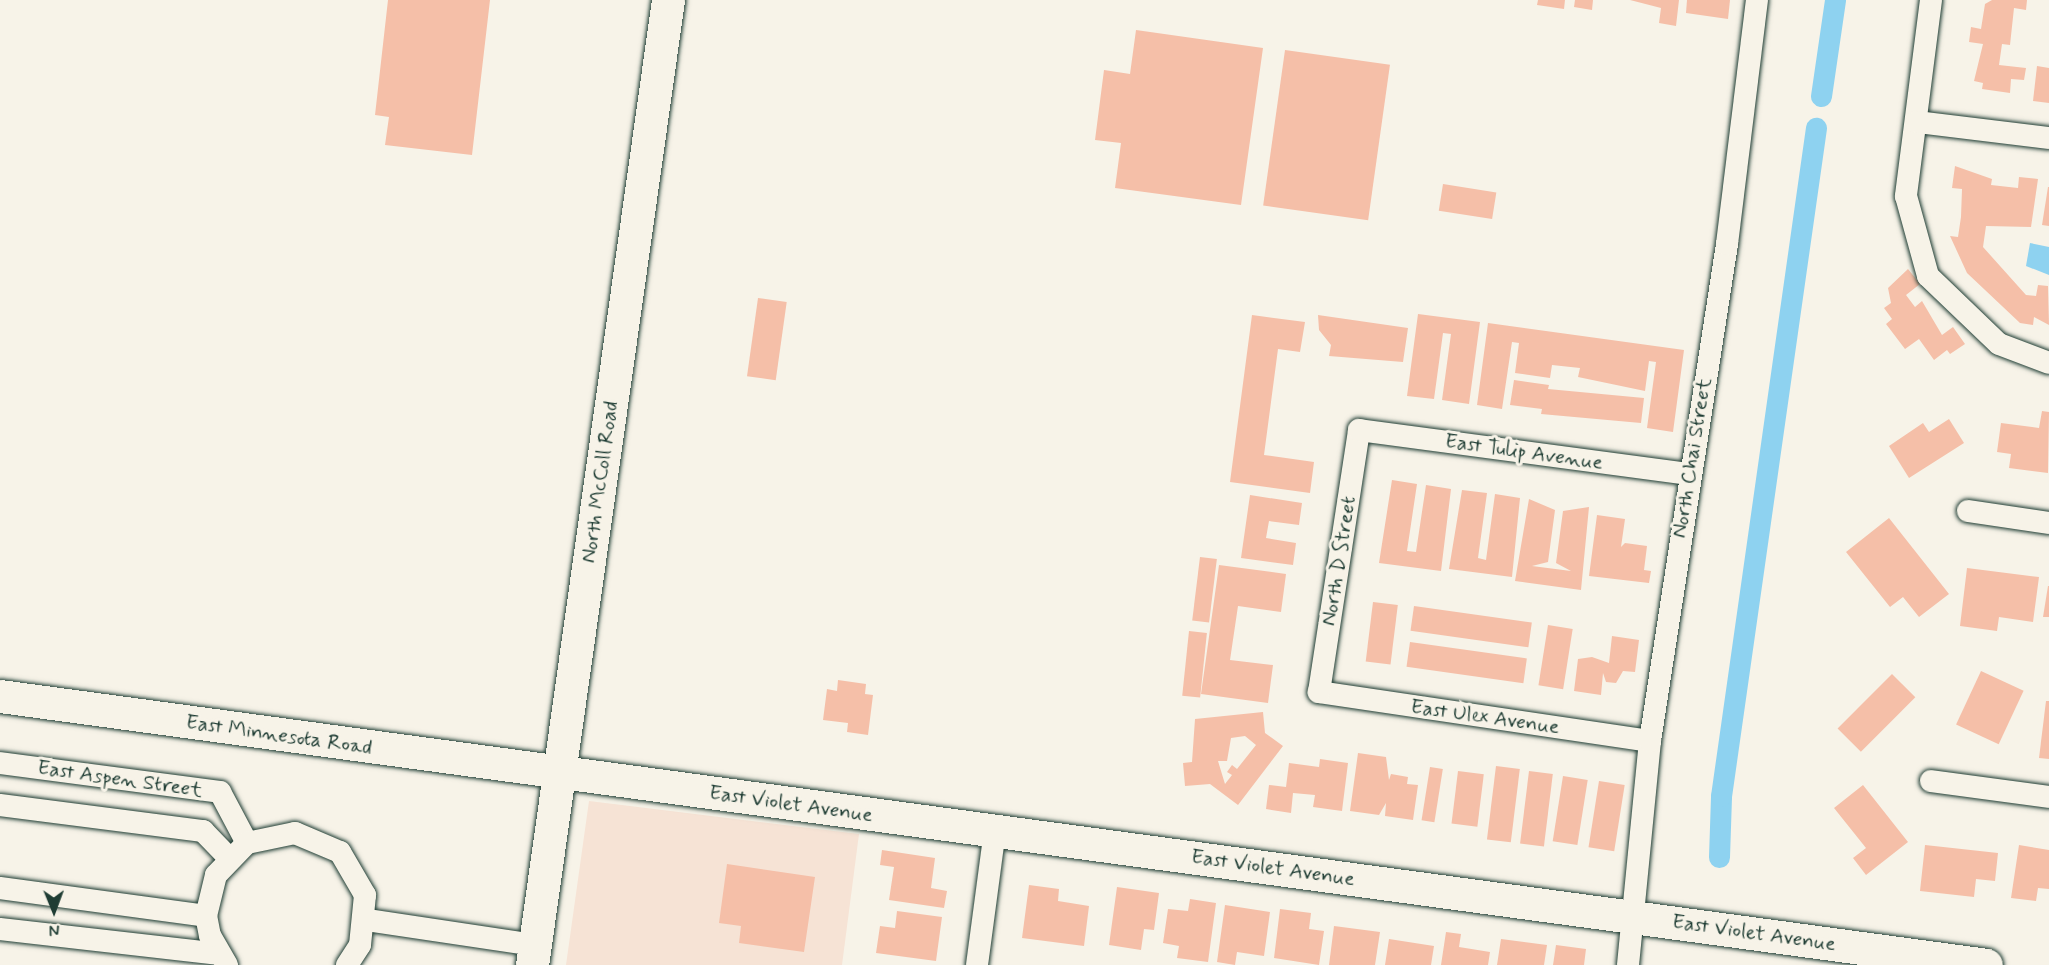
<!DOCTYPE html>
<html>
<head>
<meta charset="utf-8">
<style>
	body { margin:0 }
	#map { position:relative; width:2049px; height:965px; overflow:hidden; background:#f7f3e8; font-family:Mynerve,sans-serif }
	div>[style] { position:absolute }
	.built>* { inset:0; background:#f6e3d5 }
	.water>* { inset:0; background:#8ed2f0 }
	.canal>* { height:21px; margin:-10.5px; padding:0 10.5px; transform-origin:10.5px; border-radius:10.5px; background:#8ed2f0 }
	.building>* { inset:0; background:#f5bfa8; transform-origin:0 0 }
	.roads { filter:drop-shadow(0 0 2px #1f3d34) drop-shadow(0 0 2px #1f3d34) }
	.street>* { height:22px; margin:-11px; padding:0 11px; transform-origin:11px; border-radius:11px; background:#f7f3e8 }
	.secondary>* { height:33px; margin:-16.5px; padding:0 16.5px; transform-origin:16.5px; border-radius:16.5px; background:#f7f3e8 }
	span { translate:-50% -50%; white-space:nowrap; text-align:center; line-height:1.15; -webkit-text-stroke:6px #f7f3e8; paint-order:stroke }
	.street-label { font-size:21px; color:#1f3d34 }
	.north { position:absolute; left:24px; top:881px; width:60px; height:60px; -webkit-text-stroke:4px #f7f3e8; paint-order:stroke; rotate:179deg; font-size:16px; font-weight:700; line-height:24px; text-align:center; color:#1f3d34 }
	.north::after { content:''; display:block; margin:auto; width:21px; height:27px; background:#1f3d34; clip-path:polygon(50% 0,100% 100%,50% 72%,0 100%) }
</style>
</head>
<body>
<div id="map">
	<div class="built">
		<i style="clip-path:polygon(589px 801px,859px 834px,842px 965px,566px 965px)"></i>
	</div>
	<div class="water">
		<i style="clip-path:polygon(2030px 243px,2049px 247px,2049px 275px,2026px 266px)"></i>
	</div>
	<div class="canal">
		<i style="left:1821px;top:96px;width:97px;rotate:-81.7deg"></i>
		<i style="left:1719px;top:857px;width:61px;rotate:-88.1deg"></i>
		<i style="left:1721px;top:796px;width:675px;rotate:-81.91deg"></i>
	</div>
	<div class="building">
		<i style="clip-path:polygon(388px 0,490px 0,472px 155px,385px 145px,389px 117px,375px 115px)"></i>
		<i style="clip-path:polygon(1538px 0,1565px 0,1564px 9px,1537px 5px)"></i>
		<i style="clip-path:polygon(1575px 0,1593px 0,1592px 10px,1574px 7px)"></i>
		<i style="clip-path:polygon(1630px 0,1679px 0,1676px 26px,1659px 23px,1661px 8px)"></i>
		<i style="clip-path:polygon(1687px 0,1730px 0,1728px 19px,1686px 13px)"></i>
		<i style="clip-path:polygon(1992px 0,2027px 0,2026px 10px,2014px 8px,2010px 45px,2002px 44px,1999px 65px,2026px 68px,2024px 80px,2011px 79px,2010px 93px,1982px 89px,1983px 83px,1974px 81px,1983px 44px,1969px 42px,1971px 27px,1981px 29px,1985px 4px)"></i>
		<i style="clip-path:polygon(1136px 30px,1263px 48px,1241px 205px,1115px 188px,1121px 143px,1095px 140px,1104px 70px,1130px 74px)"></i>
		<i style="left:1285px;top:50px;width:106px;height:157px;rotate:8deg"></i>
		<i style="clip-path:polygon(2037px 66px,2049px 68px,2049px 103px,2033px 101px)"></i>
		<i style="clip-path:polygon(1955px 166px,1992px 179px,1991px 185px,2018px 188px,2019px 177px,2038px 179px,2031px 227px,1986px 226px,1983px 247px,2026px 295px,2036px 296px,2038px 285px,2048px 286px,2049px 325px,2034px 317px,2033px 325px,2020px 323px,1967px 273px,1950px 236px,1958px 237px,1961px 217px,1962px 189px,1952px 188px)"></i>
		<i style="left:1443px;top:184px;width:54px;height:27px;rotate:9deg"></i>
		<i style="clip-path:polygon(2048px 187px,2049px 187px,2049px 226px,2042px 225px)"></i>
		<i style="clip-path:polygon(1908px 269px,1920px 284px,1906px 295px,1915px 307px,1922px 301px,1942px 335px,1953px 327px,1965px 344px,1950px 354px,1947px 350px,1934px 360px,1919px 339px,1905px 349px,1886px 324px,1892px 319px,1884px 308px,1891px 303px,1888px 288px)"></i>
		<i style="left:758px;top:298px;width:29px;height:79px;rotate:8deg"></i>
		<i style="clip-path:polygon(1418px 314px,1480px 322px,1469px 404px,1442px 400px,1451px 334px,1443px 333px,1434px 399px,1407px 396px)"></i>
		<i style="clip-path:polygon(1252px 315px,1305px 322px,1300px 352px,1278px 349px,1264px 455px,1314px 462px,1310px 493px,1230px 482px)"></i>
		<i style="clip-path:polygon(1318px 315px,1408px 328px,1403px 362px,1329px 356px,1331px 345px,1319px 330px)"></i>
		<i style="clip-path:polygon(1488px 323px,1684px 350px,1673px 432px,1647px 428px,1656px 362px,1649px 361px,1645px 391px,1578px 377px,1580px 368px,1552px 365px,1550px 378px,1515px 373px,1519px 343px,1512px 342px,1502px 409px,1477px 405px)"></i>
		<i style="clip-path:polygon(1514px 380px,1549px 385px,1548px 389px,1644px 398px,1641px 423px,1541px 414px,1542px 409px,1510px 405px)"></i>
		<i style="clip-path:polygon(2042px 411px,2049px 412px,2048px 473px,2009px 468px,2011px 454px,1997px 452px,2001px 423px,2039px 428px)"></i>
		<i style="clip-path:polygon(1949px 419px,1964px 443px,1909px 478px,1889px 446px,1923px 423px,1929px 432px)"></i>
		<i style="clip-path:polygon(1392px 480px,1417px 484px,1407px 551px,1416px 552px,1426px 485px,1451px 489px,1441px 571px,1379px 563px)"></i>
		<i style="clip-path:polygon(1462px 490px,1487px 493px,1478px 558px,1486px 560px,1495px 494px,1520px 498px,1512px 577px,1449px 569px)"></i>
		<i style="clip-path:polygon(1250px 495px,1302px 503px,1299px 525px,1269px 521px,1266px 538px,1296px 543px,1293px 565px,1241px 558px)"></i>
		<i style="clip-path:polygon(1529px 499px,1555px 510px,1548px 562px,1532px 566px,1571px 571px,1556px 563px,1563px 511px,1589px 507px,1581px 590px,1515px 581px)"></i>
		<i style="clip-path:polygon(1597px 515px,1625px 519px,1621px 547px,1625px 543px,1647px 546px,1644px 570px,1651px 571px,1649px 583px,1589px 576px)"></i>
		<i style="clip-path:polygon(1889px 518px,1949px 594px,1919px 617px,1903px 597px,1890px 607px,1846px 552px)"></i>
		<i style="left:1200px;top:557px;width:17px;height:64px;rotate:7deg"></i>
		<i style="clip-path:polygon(1219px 565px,1286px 574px,1281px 612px,1238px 606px,1230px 660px,1273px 665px,1268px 703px,1201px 694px)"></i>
		<i style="clip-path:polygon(1967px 568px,2039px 577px,2033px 622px,1999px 617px,1997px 631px,1960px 626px)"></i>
		<i style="clip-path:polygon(2048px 586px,2049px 586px,2049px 617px,2043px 617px)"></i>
		<i style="left:1373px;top:602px;width:25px;height:60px;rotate:7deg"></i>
		<i style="left:1414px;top:606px;width:119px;height:25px;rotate:8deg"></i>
		<i style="left:1548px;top:625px;width:25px;height:61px;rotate:9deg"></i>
		<i style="left:1189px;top:631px;width:18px;height:65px;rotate:6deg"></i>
		<i style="clip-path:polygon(1612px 636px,1639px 640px,1635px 672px,1623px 671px,1616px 683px,1606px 682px,1603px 673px,1601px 695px,1574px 691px,1578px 659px,1592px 657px,1609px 663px)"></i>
		<i style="left:1410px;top:642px;width:118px;height:25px;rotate:8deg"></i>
		<i style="left:1981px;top:671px;width:47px;height:59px;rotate:25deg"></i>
		<i style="left:1892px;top:674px;width:33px;height:77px;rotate:45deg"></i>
		<i style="clip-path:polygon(838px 680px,866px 684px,865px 694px,873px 695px,868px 735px,847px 732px,848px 723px,823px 720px,827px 689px,837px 691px)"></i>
		<i style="clip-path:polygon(2046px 701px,2049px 701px,2049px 759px,2039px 758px)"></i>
		<i style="clip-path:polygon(evenodd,1263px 712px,1265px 733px,1283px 746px,1238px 805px,1210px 784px,1185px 786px,1183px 763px,1192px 762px,1195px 719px,1263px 712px,1245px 736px,1256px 745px,1237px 769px,1232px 765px,1227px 772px,1232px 775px,1225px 784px,1218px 761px,1227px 761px,1231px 738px,1245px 736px)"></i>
		<i style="clip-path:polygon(1358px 753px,1386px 757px,1389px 780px,1391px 774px,1408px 777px,1407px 784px,1418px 785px,1413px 820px,1385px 816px,1386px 803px,1379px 815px,1350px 811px)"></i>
		<i style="clip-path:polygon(1320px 759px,1348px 763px,1342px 811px,1313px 807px,1315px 795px,1293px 793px,1291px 813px,1266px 809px,1269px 785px,1286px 787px,1289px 763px,1319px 767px)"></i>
		<i style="left:1496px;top:766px;width:24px;height:74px;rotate:7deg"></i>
		<i style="left:1430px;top:767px;width:13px;height:54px;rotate:9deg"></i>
		<i style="left:1458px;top:771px;width:26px;height:53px;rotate:7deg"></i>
		<i style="left:1529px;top:771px;width:24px;height:73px;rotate:7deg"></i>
		<i style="left:1563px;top:776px;width:25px;height:66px;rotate:9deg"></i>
		<i style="left:1599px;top:781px;width:26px;height:67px;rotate:9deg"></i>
		<i style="clip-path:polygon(1863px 785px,1908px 842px,1866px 875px,1853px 858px,1866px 848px,1834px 808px)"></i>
		<i style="clip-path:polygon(1925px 845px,1998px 853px,1995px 881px,1976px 879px,1974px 897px,1920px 891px)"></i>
		<i style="clip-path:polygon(2019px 845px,2049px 850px,2049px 889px,2038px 888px,2036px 901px,2011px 898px)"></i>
		<i style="clip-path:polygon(882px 850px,935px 858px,931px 888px,947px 891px,944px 908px,889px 900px,894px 867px,880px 865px)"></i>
		<i style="clip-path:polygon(727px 864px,815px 877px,804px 952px,739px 943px,741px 926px,719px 923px)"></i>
		<i style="clip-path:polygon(1029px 885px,1059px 889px,1058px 901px,1089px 906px,1084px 946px,1022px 938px)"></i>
		<i style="clip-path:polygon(1117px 887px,1159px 893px,1154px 930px,1144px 929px,1141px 950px,1109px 945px)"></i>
		<i style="clip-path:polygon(1190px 899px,1216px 903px,1208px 962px,1177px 958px,1179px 946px,1163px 943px,1168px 909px,1188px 911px)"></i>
		<i style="clip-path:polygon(1225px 905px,1270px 912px,1264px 956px,1237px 952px,1235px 965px,1217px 962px)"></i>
		<i style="clip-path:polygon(1280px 909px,1311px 913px,1309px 929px,1324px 931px,1319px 965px,1274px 958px)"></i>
		<i style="clip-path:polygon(897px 911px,942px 917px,936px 961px,876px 953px,880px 926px,895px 928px)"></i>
		<i style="clip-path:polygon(1334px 926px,1380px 932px,1375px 965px,1329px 965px)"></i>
		<i style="clip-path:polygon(1446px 932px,1461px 934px,1459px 947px,1490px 952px,1488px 965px,1441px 965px)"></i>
		<i style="clip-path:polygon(1389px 939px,1434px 946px,1431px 965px,1385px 965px)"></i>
		<i style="clip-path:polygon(1501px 939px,1547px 945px,1544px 965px,1497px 965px)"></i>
		<i style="clip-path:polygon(1556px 945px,1586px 949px,1584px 965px,1553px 965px)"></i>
	</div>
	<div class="roads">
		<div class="street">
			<i style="left:1931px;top:0;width:198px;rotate:97.3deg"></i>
			<i style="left:1906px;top:196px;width:83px;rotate:74.6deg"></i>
			<i style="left:1928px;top:276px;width:98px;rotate:43.8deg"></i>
			<i style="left:1999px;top:344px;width:53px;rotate:20.8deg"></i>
			<i style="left:1917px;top:122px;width:133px;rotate:6.9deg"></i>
			<i style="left:1968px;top:511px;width:82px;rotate:8.4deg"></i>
			<i style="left:1650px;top:741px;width:335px;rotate:-171.6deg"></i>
			<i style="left:1319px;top:692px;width:265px;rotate:-81.3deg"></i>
			<i style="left:1359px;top:430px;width:332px;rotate:7.6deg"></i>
			<i style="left:0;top:763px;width:222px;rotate:7.5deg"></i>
			<i style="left:220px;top:792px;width:58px;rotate:62.1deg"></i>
			<i style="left:1931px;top:781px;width:119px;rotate:7.7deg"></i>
			<i style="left:0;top:805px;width:205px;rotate:7.3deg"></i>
			<i style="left:203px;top:831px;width:36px;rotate:46deg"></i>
			<i style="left:0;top:888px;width:208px;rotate:7.7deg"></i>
			<i style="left:367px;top:920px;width:170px;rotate:8.5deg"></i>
			<i style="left:0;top:929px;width:219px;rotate:6.5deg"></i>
			<i style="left:227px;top:965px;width:34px;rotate:-120deg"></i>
			<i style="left:210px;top:936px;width:20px;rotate:-101deg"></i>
			<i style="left:206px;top:916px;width:42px;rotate:-76.3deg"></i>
			<i style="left:216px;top:875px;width:45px;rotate:-45.9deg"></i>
			<i style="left:247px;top:843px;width:49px;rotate:-11.8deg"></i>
			<i style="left:295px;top:833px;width:49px;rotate:22.9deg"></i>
			<i style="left:340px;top:852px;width:50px;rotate:59.8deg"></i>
			<i style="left:365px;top:895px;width:50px;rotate:95.7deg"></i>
			<i style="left:360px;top:945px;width:24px;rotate:123deg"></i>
			<i style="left:977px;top:965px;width:136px;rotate:-82.4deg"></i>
			<i style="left:1628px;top:965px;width:225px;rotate:-84.4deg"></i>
			<i style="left:1650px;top:741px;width:503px;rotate:-81.19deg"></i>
			<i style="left:1727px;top:244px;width:246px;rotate:-83deg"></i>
		</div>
		<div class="secondary">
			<i style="left:0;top:696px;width:2004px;rotate:7.71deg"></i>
			<i style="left:532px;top:965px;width:975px;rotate:-81.98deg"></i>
		</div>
	</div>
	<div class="street-label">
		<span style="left:1524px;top:452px;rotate:8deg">East Tulip Avenue</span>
		<span style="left:1692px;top:458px;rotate:-81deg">North Chai Street</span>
		<span style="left:600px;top:482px;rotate:-82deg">North McColl Road</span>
		<span style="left:1339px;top:561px;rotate:-81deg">North D Street</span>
		<span style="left:1485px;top:717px;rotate:8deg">East Ulex Avenue</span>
		<span style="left:279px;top:735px;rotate:8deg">East Minnesota Road</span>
		<span style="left:120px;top:779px;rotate:8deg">East Aspen Street</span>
		<span style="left:791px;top:804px;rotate:8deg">East Violet Avenue</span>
		<span style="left:1273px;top:868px;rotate:8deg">East Violet Avenue</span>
		<span style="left:1754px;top:933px;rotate:8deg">East Violet Avenue</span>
	</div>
	<div class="north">N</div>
</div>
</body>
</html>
